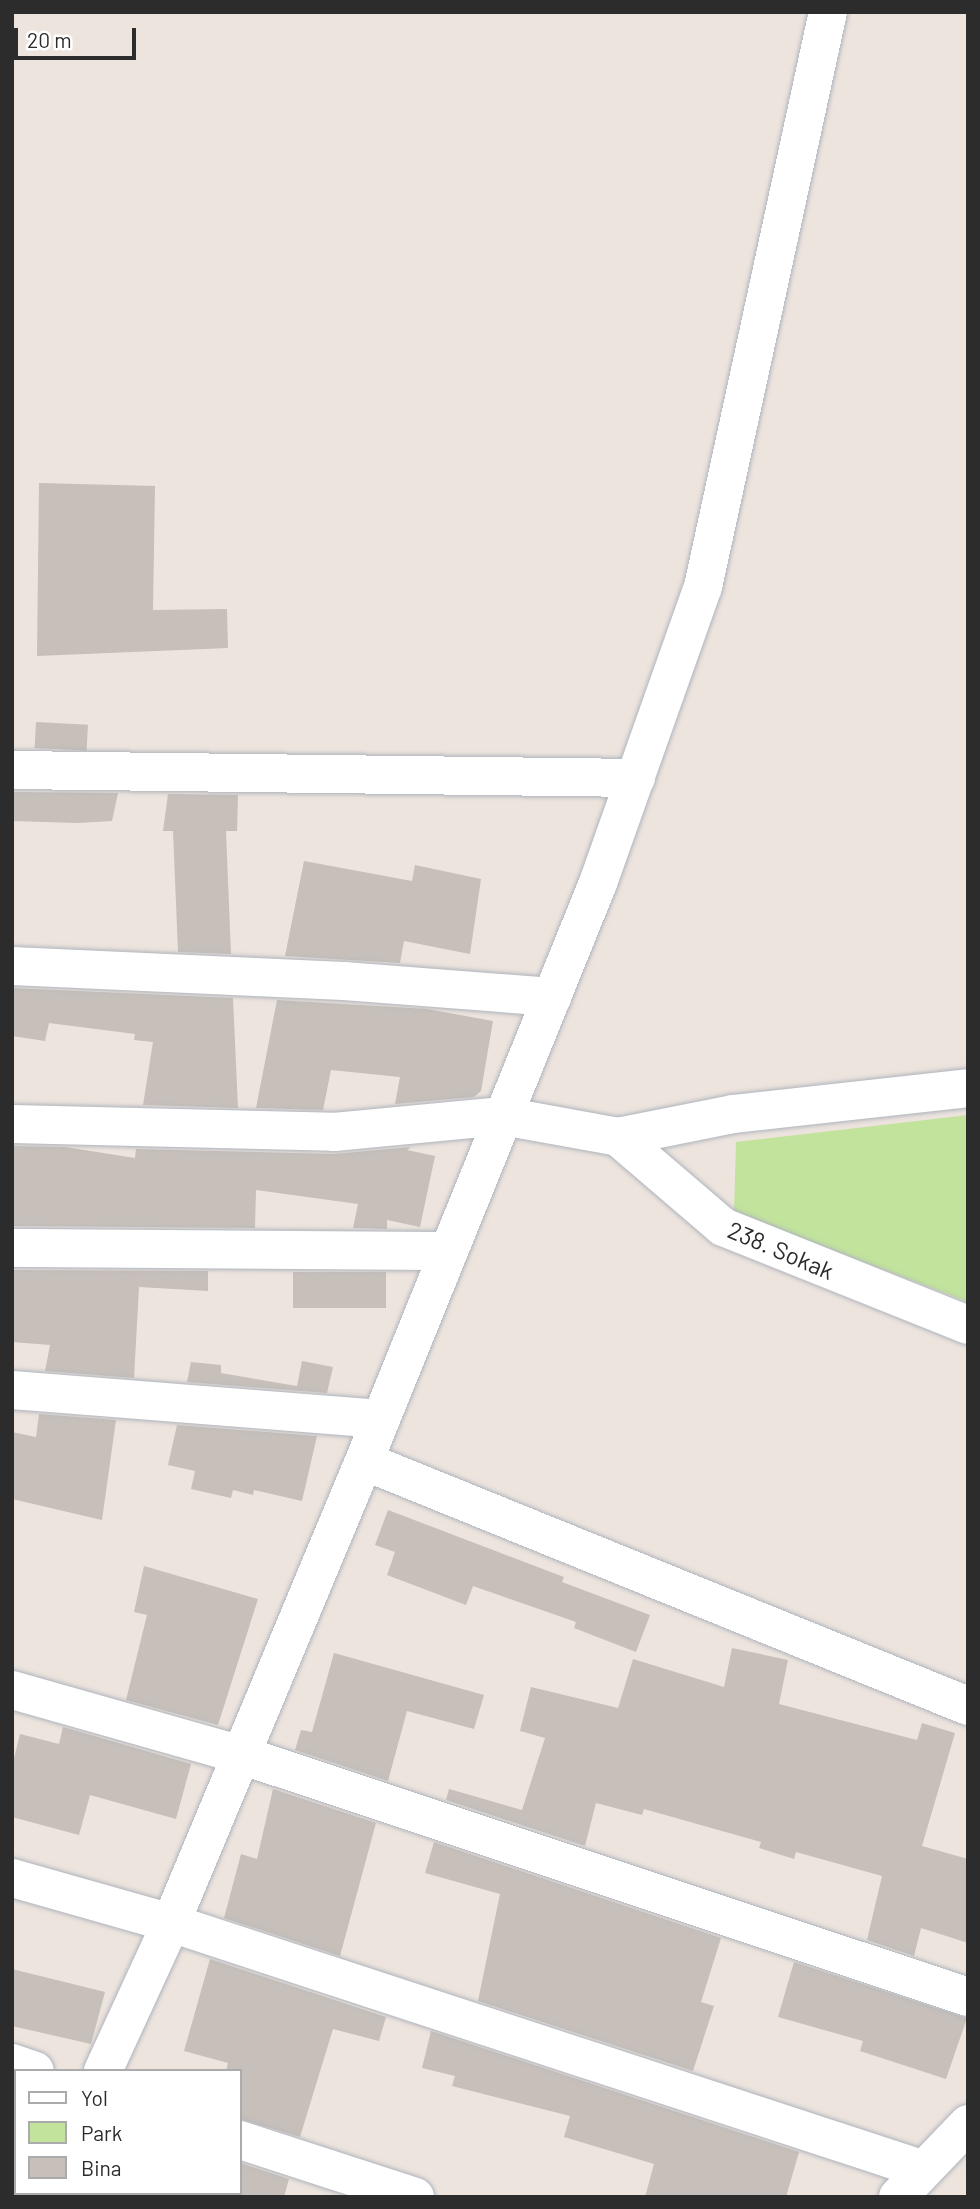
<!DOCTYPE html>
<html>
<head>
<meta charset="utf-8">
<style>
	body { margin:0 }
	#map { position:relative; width:980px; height:2209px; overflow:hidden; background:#ede4de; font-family:Barlow,sans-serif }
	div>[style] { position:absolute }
	.green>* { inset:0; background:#c2e39c }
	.building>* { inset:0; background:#c6bfba; transform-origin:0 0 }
	.roads { filter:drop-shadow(0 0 2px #afb4bc) drop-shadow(0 0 2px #afb4bc) }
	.street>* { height:38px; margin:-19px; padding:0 19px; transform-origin:19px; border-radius:19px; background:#fff }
	.secondary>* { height:38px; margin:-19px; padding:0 19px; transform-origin:19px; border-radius:19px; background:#fff }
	span { translate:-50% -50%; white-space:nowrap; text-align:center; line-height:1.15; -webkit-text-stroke:6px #fff; paint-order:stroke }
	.street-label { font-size:24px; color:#2c2c2c }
	.frame { position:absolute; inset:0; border:14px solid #2c2c2c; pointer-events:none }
	.legend { position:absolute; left:14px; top:2069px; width:228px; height:126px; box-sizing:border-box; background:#fff; border:2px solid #ababab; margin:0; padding:9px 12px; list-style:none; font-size:21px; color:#2c2c2c }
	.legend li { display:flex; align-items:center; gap:14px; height:35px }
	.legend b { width:35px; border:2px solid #ababab }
	.scale { position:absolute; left:14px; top:28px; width:122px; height:32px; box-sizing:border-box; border:4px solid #2c2c2c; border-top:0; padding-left:9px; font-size:21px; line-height:24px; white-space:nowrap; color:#2c2c2c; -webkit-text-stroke:5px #fff; paint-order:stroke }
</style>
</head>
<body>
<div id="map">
	<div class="green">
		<i style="clip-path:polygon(968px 1115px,968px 1302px,734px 1212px,736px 1142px)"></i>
	</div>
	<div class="building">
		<i style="clip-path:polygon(39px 483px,155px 486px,153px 610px,227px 609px,228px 648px,37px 656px)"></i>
		<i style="left:36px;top:722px;width:52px;height:26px;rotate:3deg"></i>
		<i style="clip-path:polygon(12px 792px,118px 793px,112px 821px,77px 823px,12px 821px)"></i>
		<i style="clip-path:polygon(168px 794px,238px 795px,237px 831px,226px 831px,231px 954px,178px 952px,173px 831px,163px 831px)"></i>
		<i style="clip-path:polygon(304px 861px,412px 881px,415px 865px,481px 879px,470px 954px,404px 941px,400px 963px,285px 956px)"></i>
		<i style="clip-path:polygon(12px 988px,233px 998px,238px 1108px,143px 1105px,153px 1042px,134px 1040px,135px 1034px,49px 1023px,45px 1041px,12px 1036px)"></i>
		<i style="clip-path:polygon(277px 1000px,427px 1009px,493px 1021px,481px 1091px,474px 1097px,395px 1104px,400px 1077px,331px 1070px,323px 1110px,256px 1108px)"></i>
		<i style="clip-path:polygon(12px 1146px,65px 1147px,135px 1158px,136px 1149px,334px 1154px,411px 1147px,407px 1150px,435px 1156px,420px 1227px,387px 1220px,387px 1229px,353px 1228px,358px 1204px,256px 1190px,255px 1228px,12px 1226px)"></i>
		<i style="clip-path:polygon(12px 1270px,208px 1271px,208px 1291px,139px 1287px,134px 1378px,45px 1371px,50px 1345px,12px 1342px)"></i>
		<i style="left:293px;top:1272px;width:93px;height:36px"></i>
		<i style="clip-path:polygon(302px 1361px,333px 1367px,327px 1393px,187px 1382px,191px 1362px,221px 1365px,221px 1373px,297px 1386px)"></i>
		<i style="clip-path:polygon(39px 1414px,116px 1420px,102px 1520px,12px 1499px,12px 1432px,36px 1437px)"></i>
		<i style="clip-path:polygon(177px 1425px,317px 1436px,302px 1501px,254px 1490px,253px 1495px,233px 1490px,231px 1498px,191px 1489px,195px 1471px,168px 1465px)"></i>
		<i style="clip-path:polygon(388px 1510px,564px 1577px,562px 1582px,650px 1615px,636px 1652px,574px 1628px,576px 1622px,473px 1586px,466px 1605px,387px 1575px,395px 1552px,375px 1545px)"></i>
		<i style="clip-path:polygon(144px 1566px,258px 1599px,218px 1725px,126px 1700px,147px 1615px,134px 1612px)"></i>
		<i style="clip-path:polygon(732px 1648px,788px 1660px,779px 1704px,917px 1740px,922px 1723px,955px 1733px,922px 1846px,968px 1859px,968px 1943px,921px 1928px,914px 1956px,867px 1940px,882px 1876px,796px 1852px,794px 1859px,759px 1848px,761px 1842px,644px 1809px,642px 1815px,596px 1803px,585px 1846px,446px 1800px,449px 1789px,522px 1810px,545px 1738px,520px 1731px,531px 1687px,618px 1708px,633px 1659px,724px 1687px)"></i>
		<i style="clip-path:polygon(334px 1653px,484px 1695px,474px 1729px,407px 1711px,388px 1781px,295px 1750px,301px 1730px,312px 1732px)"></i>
		<i style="clip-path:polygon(63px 1727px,191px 1764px,176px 1819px,90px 1795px,79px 1835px,12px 1817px,12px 1766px,20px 1734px,59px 1744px)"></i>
		<i style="clip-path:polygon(273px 1789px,376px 1823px,340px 1956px,224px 1918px,241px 1854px,257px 1859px)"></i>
		<i style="clip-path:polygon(434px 1842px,721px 1938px,701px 2002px,714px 2006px,693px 2071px,478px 2001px,500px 1894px,425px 1873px)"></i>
		<i style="clip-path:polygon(210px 1959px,386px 2017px,379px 2041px,333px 2029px,300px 2137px,240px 2119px,240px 2071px,226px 2071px,228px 2063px,184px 2051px)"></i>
		<i style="clip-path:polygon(794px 1962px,967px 2018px,946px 2079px,860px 2051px,863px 2041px,778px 2017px)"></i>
		<i style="clip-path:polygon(12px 1969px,105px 1992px,91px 2044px,12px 2026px)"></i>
		<i style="clip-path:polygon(431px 2031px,799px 2152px,786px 2197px,645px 2197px,654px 2164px,564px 2137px,570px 2116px,452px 2086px,455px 2076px,422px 2068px)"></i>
		<i style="clip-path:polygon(240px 2163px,289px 2179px,284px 2197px,240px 2197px)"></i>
	</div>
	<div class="roads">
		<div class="street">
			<i style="left:12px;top:770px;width:624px;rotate:0.73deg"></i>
			<i style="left:12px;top:966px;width:332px;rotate:2.6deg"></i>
			<i style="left:344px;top:981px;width:209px;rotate:4.4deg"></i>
			<i style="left:12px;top:1124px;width:322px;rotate:1.4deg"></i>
			<i style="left:334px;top:1132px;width:170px;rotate:-5.4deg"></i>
			<i style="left:503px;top:1116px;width:117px;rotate:10.3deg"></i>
			<i style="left:618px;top:1137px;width:117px;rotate:-11.3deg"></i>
			<i style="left:733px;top:1114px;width:236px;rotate:-6.3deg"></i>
			<i style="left:618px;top:1137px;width:138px;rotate:40.6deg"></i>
			<i style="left:723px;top:1227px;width:264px;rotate:21.8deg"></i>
			<i style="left:12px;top:1248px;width:437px;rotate:0.4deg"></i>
			<i style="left:12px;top:1390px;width:370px;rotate:4.5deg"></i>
			<i style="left:364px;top:1461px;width:652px;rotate:22.08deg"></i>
			<i style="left:12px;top:1690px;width:238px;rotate:15.8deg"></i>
			<i style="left:241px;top:1755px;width:766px;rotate:18.41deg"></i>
			<i style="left:12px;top:1878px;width:165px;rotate:15.8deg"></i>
			<i style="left:171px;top:1923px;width:792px;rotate:18.16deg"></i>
			<i style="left:12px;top:2063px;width:24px;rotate:19deg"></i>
			<i style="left:240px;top:2140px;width:184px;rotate:18deg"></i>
			<i style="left:898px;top:2197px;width:101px;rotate:-46.2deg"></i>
		</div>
		<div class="secondary">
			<i style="left:103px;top:2071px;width:163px;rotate:-65.3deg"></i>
			<i style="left:171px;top:1923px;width:501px;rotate:-67.33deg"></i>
			<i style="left:364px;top:1461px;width:624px;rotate:-67.96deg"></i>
			<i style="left:598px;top:883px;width:314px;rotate:-70.5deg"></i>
			<i style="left:703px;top:587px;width:588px;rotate:-77.74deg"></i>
			<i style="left:48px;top:2197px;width:4px;rotate:-63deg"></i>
		</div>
	</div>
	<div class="street-label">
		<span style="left:781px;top:1250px;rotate:23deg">238. Sokak</span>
	</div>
	<div class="frame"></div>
	<ul class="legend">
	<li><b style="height:9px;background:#fff"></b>Yol</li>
	<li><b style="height:19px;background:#c2e39c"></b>Park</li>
	<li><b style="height:19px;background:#c6bfba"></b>Bina</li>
	</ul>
	<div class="scale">20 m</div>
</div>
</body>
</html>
